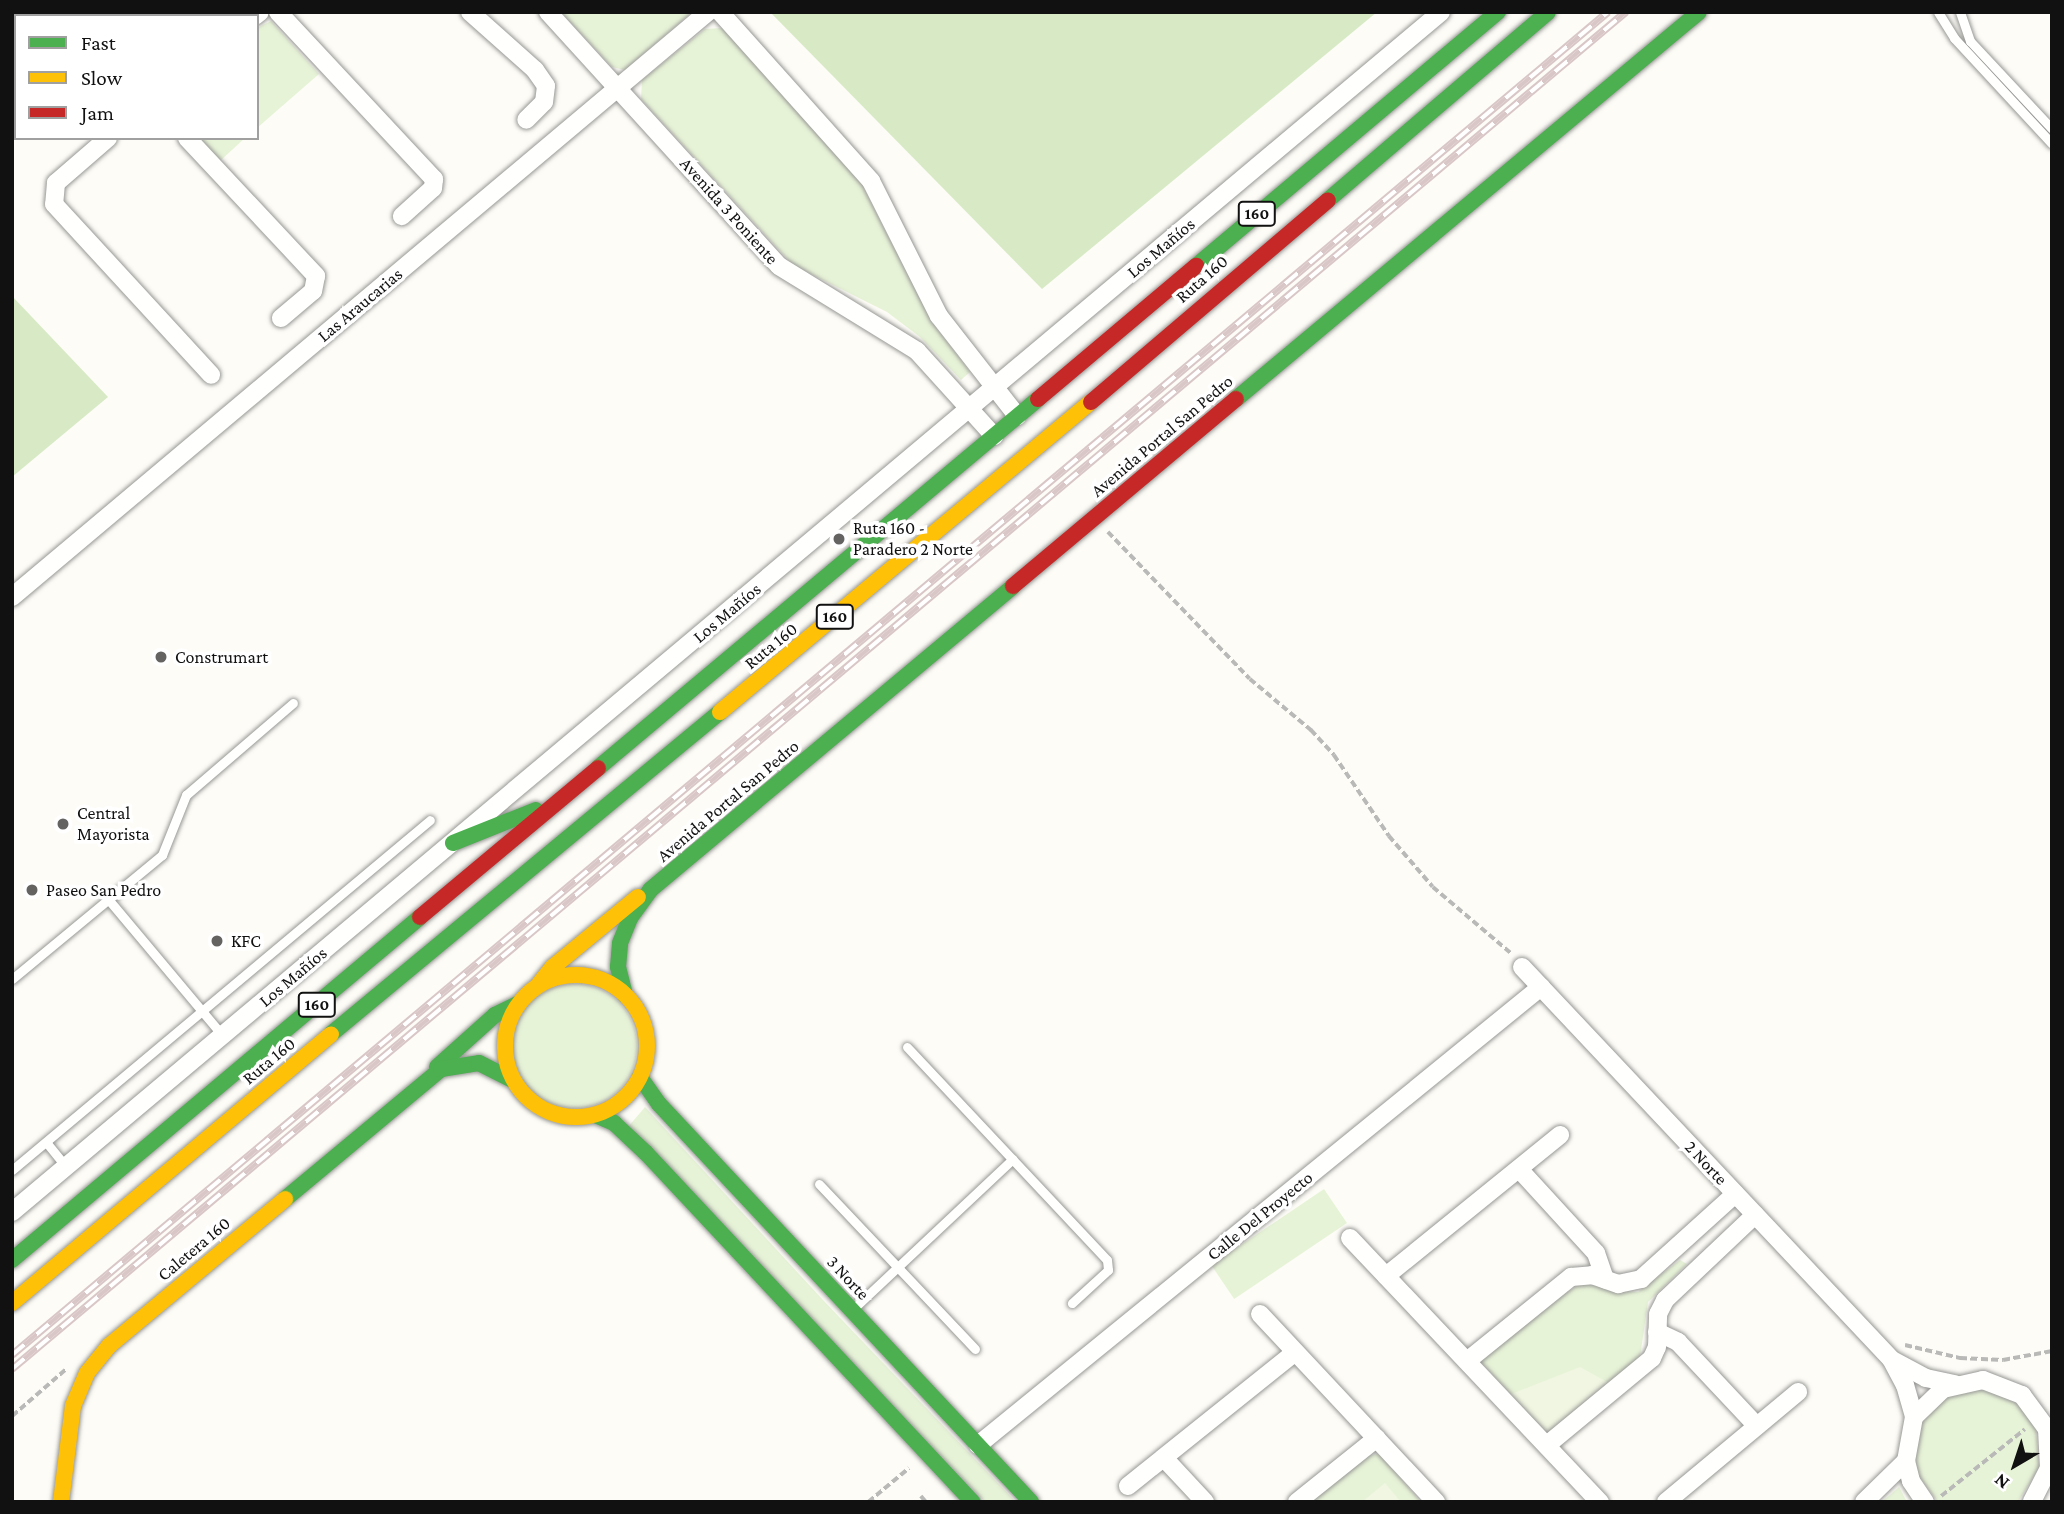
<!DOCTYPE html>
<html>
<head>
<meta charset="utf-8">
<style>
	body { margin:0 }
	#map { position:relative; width:2064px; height:1514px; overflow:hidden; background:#fdfcf7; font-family:"Crimson Pro",serif }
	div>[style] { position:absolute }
	.green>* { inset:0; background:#e7f3d7; transform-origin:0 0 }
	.round { border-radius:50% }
	.forest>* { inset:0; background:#d8eac5 }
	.pitch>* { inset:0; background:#f0f6e1 }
	.path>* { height:3.5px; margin-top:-1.75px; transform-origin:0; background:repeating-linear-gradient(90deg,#b9b9b8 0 7px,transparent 0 10.5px) }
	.roads { filter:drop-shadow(0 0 2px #979795) drop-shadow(0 0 2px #979795) }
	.lane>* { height:9px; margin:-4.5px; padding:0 4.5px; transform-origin:4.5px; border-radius:4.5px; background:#fffffe }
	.street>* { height:18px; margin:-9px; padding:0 9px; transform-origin:9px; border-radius:9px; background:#fffffe }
	.fast>* { height:16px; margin:-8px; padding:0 8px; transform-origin:8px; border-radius:8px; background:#4caf50 }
	.slow>* { height:16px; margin:-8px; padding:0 8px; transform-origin:8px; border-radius:8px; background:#ffc107 }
	.slow>.ring { margin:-8px; padding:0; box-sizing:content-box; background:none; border:16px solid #ffc107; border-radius:50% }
	.jam>* { height:16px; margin:-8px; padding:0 8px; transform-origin:8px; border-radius:8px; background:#c62828 }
	.rail>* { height:8px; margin-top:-4px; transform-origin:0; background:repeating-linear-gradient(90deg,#fff 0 16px,#d9c6c7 0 32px); box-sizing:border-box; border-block:2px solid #d9c6c7 }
	.dots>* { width:19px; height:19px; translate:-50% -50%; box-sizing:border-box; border:4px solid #fff; border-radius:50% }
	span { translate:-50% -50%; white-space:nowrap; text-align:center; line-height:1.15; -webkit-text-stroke:7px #fff; paint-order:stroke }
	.shield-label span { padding:2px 5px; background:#fff; border:2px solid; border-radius:5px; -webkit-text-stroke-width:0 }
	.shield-label { font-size:16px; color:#111; font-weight:700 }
	.street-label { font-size:18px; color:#111 }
	.poi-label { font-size:18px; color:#111 }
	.left { translate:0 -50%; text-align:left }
	.frame { position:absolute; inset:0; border:14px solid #111; pointer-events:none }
	.legend { position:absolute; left:14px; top:14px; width:245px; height:126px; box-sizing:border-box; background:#fff; border:2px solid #a0a0a0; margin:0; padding:9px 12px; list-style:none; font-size:21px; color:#111 }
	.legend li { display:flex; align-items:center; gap:14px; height:35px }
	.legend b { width:35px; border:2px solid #a0a0a0 }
	.north { position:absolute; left:1980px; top:1430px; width:70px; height:70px; -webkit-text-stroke:5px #fff; paint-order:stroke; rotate:219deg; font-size:19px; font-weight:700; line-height:28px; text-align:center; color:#111 }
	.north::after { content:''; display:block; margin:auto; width:24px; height:32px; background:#111; clip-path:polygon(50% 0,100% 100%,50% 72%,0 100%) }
</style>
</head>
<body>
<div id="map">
	<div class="green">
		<i style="clip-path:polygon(561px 12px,692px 12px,625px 70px,612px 67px)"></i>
		<i style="clip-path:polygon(271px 21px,319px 74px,257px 128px,257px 28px)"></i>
		<i style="clip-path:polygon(722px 28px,861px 183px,931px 321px,970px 372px,961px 380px,920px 337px,887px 312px,793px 265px,641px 99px,642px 80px,705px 29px)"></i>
		<i style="clip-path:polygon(199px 138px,245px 138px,220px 161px)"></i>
		<i class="round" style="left:513px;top:984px;width:124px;height:124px"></i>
		<i style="clip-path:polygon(645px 1107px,823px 1300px,1016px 1502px,985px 1502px,628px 1127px)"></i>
		<i style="left:1324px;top:1189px;width:41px;height:136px;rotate:56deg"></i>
		<i style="clip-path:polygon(1680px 1260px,1687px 1264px,1648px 1302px,1640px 1357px,1548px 1435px,1479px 1360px,1529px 1317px,1580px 1284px,1598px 1281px,1614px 1290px,1638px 1292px)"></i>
		<i style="clip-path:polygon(1966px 1390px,1988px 1390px,2009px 1398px,2026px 1411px,2036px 1429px,2039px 1468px,2018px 1502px,1938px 1502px,1918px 1475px,1914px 1453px,1917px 1431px,1928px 1412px,1945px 1398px)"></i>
		<i style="clip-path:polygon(1379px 1454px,1421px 1502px,1309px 1502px,1370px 1455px)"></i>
		<i style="clip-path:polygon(1899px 1487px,1907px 1502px,1881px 1502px,1890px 1495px)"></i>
	</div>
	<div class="forest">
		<i style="clip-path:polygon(770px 12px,1377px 12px,1042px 289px)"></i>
		<i style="clip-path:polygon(12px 296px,108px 397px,12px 477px)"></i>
	</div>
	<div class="pitch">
		<i style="clip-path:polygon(1580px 1367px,1609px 1383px,1548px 1435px,1511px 1394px)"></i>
		<i style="clip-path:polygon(1385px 1483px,1401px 1502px,1362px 1502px)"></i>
	</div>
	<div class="path">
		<i style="left:1108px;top:532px;width:204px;rotate:46deg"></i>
		<i style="left:1250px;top:679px;width:80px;rotate:39.9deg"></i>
		<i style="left:1311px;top:730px;width:34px;rotate:47deg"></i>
		<i style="left:1334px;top:755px;width:98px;rotate:55.8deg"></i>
		<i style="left:1389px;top:836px;width:67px;rotate:49.2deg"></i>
		<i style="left:1433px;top:887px;width:104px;rotate:40.3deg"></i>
		<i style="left:1905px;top:1345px;width:57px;rotate:13.3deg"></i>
		<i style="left:1960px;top:1358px;width:43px;rotate:2.7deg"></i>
		<i style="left:2003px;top:1360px;width:50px;rotate:-10.4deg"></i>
		<i style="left:12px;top:1416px;width:72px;rotate:-41deg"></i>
		<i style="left:921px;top:1496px;width:8px;rotate:50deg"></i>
		<i style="left:1941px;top:1496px;width:107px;rotate:-38.6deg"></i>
		<i style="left:868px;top:1502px;width:53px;rotate:-39.7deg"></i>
	</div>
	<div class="roads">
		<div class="lane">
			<i style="left:1938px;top:12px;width:31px;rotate:58deg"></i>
			<i style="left:1954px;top:38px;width:144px;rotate:47.2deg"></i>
			<i style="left:1960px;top:12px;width:31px;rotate:71deg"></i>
			<i style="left:1970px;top:41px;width:120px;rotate:47deg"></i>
			<i style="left:108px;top:899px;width:179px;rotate:50deg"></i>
			<i style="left:12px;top:979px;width:195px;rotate:-39.6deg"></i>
			<i style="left:162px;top:855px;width:65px;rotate:-68.2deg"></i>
			<i style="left:186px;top:795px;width:141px;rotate:-40.7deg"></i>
			<i style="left:907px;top:1047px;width:292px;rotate:46.8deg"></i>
			<i style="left:1107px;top:1260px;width:10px;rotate:84deg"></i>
			<i style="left:1108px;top:1270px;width:49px;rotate:137.5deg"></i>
			<i style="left:46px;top:1142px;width:32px;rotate:51deg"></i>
			<i style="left:12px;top:1170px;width:545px;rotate:-39.94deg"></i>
			<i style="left:819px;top:1184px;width:227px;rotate:46.6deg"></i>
			<i style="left:853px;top:1309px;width:219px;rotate:-43.2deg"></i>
		</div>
		<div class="street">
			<i style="left:278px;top:12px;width:229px;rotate:47deg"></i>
			<i style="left:434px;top:179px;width:9px;rotate:96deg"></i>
			<i style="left:433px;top:188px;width:42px;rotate:137.9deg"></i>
			<i style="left:470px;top:12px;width:87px;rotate:41.7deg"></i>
			<i style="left:535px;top:70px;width:19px;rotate:55deg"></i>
			<i style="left:546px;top:86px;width:16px;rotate:97deg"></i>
			<i style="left:544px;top:102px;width:25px;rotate:135deg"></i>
			<i style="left:548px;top:12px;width:343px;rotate:47.7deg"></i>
			<i style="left:779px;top:266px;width:162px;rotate:31.6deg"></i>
			<i style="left:917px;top:351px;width:115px;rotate:47.8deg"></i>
			<i style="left:720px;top:12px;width:227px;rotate:48.2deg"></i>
			<i style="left:871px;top:181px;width:151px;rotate:63.3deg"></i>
			<i style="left:939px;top:316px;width:127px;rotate:52deg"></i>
			<i style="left:255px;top:16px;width:6px;rotate:-39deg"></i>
			<i style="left:108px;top:138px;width:69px;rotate:139.1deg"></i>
			<i style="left:56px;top:183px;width:21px;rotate:95deg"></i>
			<i style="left:54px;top:204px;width:232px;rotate:47.4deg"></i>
			<i style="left:187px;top:138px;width:189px;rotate:46.9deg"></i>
			<i style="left:316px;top:276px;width:15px;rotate:101deg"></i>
			<i style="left:313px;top:291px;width:42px;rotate:139.8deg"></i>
			<i style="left:12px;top:597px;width:909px;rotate:-40.05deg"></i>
			<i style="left:1522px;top:967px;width:538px;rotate:46.73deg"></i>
			<i style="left:1891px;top:1359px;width:30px;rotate:62deg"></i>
			<i style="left:1905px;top:1385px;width:33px;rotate:74deg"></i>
			<i style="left:1519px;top:1169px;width:114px;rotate:47.5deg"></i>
			<i style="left:1596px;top:1253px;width:28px;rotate:71deg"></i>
			<i style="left:12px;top:1212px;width:1866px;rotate:-40.02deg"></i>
			<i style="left:1350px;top:1238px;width:364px;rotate:46.6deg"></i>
			<i style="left:1386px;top:1276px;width:224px;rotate:-39deg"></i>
			<i style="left:1260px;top:1314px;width:258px;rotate:46.9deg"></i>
			<i style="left:1657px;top:1332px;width:23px;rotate:25deg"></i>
			<i style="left:1678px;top:1342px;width:115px;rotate:46.8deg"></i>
			<i style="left:1467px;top:1361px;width:134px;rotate:-38.9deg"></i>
			<i style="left:1571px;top:1277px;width:21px;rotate:-5deg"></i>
			<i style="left:1592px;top:1275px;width:28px;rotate:19deg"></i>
			<i style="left:1618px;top:1284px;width:24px;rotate:-12deg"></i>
			<i style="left:1641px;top:1279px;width:127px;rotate:-42.1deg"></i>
			<i style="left:1894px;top:1361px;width:36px;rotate:28deg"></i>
			<i style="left:1926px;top:1378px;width:30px;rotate:12deg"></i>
			<i style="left:978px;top:1445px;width:726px;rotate:-39.13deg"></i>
			<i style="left:1547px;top:1445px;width:136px;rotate:-39.6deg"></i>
			<i style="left:1652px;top:1358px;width:12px;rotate:-66deg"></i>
			<i style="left:1657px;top:1347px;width:33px;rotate:-88deg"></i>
			<i style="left:1658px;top:1314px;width:16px;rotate:-63deg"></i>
			<i style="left:1665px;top:1300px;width:124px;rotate:-43.4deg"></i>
			<i style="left:1164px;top:1458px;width:60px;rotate:47deg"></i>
			<i style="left:1128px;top:1486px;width:214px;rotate:-38.7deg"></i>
			<i style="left:1297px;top:1502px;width:102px;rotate:-38.7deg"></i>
			<i style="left:1666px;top:1502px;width:172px;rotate:-39.8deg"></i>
			<i style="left:1864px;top:1502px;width:59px;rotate:-44.3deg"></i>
			<i style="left:1925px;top:1502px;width:25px;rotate:-124deg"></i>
			<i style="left:1911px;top:1481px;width:21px;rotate:-104deg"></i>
			<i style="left:1906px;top:1461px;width:45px;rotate:-79.7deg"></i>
			<i style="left:1914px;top:1417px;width:40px;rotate:-44deg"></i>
			<i style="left:1943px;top:1389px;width:41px;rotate:-12.7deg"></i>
			<i style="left:1983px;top:1380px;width:42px;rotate:21deg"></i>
			<i style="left:2022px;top:1395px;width:42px;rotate:53.7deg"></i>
			<i style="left:2047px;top:1429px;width:39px;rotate:87deg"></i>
			<i style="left:2049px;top:1468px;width:38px;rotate:117deg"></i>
		</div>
		<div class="fast">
			<i style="left:1328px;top:200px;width:289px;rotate:-40.5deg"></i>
			<i style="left:1196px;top:266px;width:395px;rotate:-40.1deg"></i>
			<i style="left:1236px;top:399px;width:603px;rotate:-39.89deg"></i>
			<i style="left:598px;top:768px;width:574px;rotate:-39.98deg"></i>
			<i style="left:453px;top:843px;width:89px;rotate:-21.7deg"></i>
			<i style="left:625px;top:995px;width:29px;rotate:-104deg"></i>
			<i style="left:618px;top:967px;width:24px;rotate:-85deg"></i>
			<i style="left:620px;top:943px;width:27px;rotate:-68deg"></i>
			<i style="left:630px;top:918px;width:34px;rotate:-54deg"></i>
			<i style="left:650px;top:890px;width:473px;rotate:-39.9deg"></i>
			<i style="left:331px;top:1034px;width:505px;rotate:-39.62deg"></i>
			<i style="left:437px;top:1067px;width:78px;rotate:-41.9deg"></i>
			<i style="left:495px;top:1015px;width:25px;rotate:-26deg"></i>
			<i style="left:640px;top:1077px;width:33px;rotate:55deg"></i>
			<i style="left:659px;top:1104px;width:545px;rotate:46.93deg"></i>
			<i style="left:595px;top:1115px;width:21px;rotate:23deg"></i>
			<i style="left:614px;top:1123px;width:44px;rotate:43.2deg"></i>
			<i style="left:646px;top:1153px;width:478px;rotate:46.9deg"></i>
			<i style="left:285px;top:1199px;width:203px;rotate:-39.8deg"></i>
			<i style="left:441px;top:1069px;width:38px;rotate:-9deg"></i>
			<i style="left:479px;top:1063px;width:38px;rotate:27deg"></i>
			<i style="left:12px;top:1260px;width:533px;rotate:-40.05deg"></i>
		</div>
		<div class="slow">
			<i style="left:720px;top:712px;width:483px;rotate:-39.9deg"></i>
			<i class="ring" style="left:505px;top:975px;width:126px;height:126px"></i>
			<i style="left:539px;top:984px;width:22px;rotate:-51deg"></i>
			<i style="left:553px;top:967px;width:110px;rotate:-39.5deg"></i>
			<i style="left:12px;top:1303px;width:417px;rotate:-40.1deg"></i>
			<i style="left:61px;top:1502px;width:97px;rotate:-82.9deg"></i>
			<i style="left:73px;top:1406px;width:36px;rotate:-67deg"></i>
			<i style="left:87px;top:1373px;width:36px;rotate:-51deg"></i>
			<i style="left:110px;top:1345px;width:228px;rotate:-39.8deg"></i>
		</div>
		<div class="jam">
			<i style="left:1038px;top:399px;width:207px;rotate:-40.1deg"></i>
			<i style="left:1091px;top:402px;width:311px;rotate:-40.4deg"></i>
			<i style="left:1013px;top:586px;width:291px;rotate:-40deg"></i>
			<i style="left:420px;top:917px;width:232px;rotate:-39.9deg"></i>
		</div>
	</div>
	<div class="rail">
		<i style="left:12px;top:1355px;width:2086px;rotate:-40.08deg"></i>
		<i style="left:12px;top:1369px;width:2109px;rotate:-40.06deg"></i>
	</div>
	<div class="dots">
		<i style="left:839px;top:539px;background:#646362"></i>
		<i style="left:161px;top:657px;background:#646362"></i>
		<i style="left:63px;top:824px;background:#646362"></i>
		<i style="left:32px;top:890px;background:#646362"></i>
		<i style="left:217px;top:941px;background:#646362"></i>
	</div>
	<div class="shield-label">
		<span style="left:1257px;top:214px">160</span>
		<span style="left:835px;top:617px">160</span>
		<span style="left:317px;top:1005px">160</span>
	</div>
	<div class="street-label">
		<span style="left:729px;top:211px;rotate:48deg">Avenida 3 Poniente</span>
		<span style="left:1161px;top:248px;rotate:-40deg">Los Mañíos</span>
		<span style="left:1202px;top:279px;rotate:-41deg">Ruta 160</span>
		<span style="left:360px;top:305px;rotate:-40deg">Las Araucarias</span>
		<span style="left:1162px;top:436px;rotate:-40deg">Avenida Portal San Pedro</span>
		<span style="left:727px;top:613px;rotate:-40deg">Los Mañíos</span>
		<span style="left:771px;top:646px;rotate:-39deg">Ruta 160</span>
		<span style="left:728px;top:801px;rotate:-40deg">Avenida Portal San Pedro</span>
		<span style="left:293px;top:977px;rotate:-40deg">Los Mañíos</span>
		<span style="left:269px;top:1061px;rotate:-40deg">Ruta 160</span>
		<span style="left:1706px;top:1163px;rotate:47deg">2 Norte</span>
		<span style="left:1260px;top:1216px;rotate:-39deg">Calle Del Proyecto</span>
		<span style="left:194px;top:1249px;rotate:-40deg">Caletera 160</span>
		<span style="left:848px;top:1278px;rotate:47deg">3 Norte</span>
	</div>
	<div class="poi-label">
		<span class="left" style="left:853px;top:539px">Ruta 160 -<br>Paradero 2 Norte</span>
		<span class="left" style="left:175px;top:657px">Construmart</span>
		<span class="left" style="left:77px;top:824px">Central<br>Mayorista</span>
		<span class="left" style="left:46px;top:890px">Paseo San Pedro</span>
		<span class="left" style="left:231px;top:941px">KFC</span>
	</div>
	<div class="frame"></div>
	<ul class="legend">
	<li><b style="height:9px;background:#4caf50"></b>Fast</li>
	<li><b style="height:9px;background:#ffc107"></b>Slow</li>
	<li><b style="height:9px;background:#c62828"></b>Jam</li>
	</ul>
	<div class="north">N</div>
</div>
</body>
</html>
